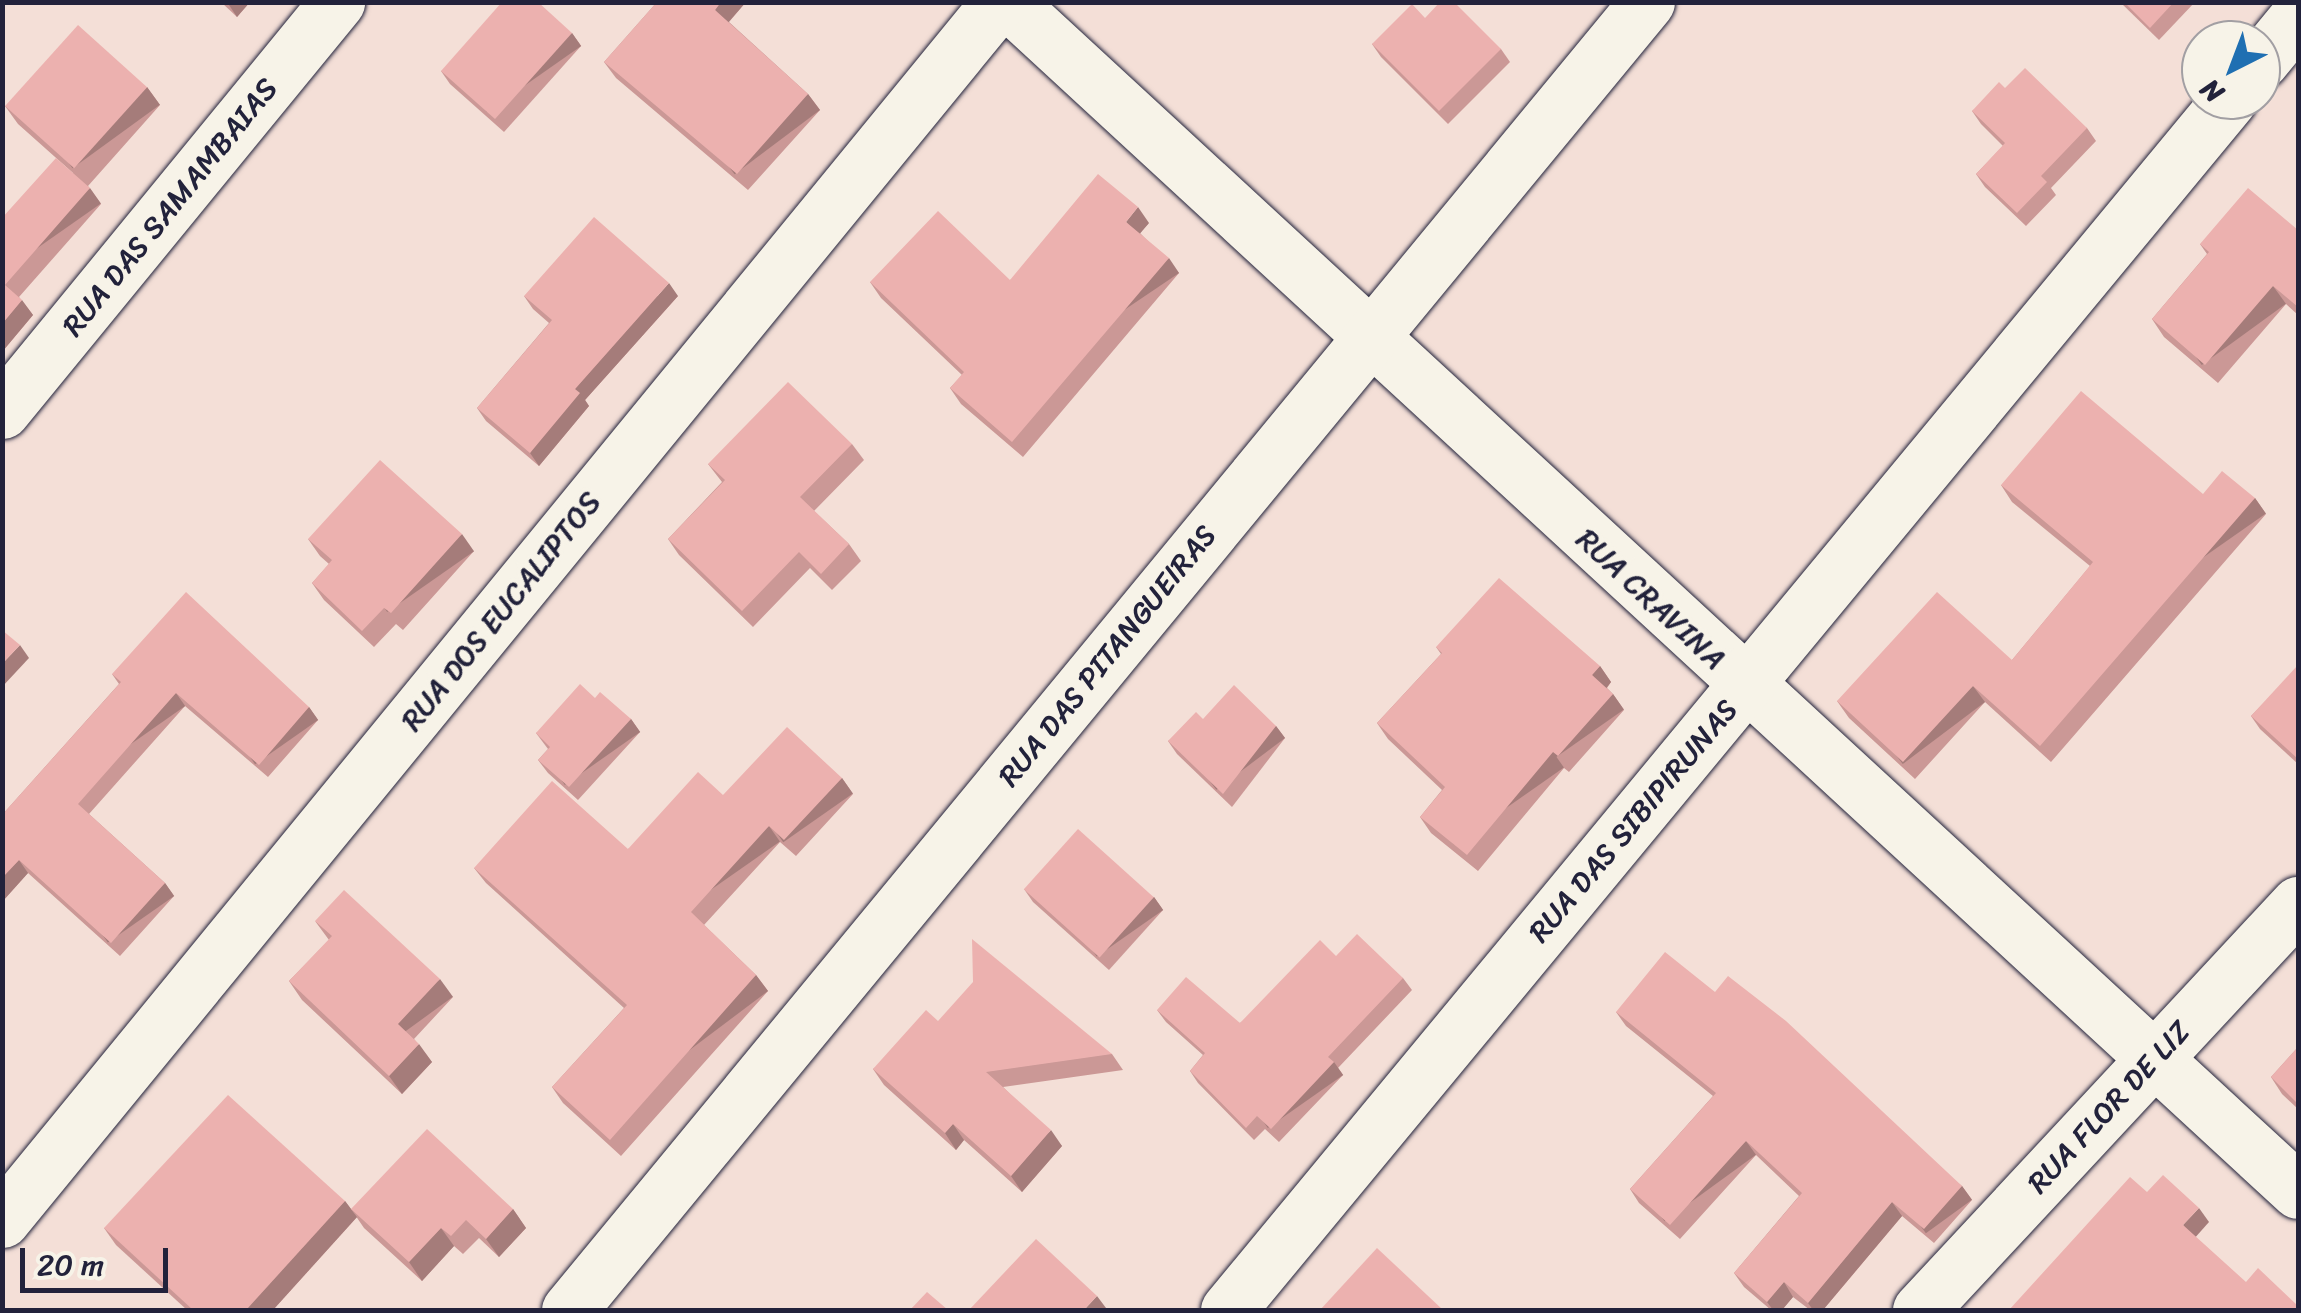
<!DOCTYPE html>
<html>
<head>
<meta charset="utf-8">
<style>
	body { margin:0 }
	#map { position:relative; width:2301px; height:1313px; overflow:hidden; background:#f4dfd7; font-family:Sriracha,sans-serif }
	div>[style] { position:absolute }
	.roads { filter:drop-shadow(0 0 2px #22223b) drop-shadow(0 0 2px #22223b) }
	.minor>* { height:55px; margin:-27.5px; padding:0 27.5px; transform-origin:27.5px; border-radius:27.5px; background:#f7f3e8 }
	.wall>* { inset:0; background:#cb9896 }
	.shaded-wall>* { inset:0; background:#a57c7a; transform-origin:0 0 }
	.building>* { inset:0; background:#ecb1af; transform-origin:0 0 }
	span { translate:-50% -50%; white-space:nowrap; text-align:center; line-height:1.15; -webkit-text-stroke:8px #f7f3e8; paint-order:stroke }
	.street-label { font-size:30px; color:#22223b }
	.frame { position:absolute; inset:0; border:5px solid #22223b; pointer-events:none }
	.north { position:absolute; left:2181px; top:20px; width:100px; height:100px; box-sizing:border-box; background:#f7f3e8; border:2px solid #a29fa3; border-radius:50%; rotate:222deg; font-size:28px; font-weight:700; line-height:40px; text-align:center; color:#22223b }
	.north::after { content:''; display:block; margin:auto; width:35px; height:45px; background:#1f6fb2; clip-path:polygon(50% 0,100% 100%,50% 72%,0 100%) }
	.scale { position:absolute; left:20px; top:1248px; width:148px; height:45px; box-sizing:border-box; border:5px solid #22223b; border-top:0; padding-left:12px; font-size:30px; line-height:35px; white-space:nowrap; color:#22223b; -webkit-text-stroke:8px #f7f3e8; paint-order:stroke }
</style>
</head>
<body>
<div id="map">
	<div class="roads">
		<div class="minor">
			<i style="left:1008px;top:2px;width:1754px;rotate:42.67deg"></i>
			<i style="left:2261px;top:61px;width:58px;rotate:-50.6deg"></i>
			<i style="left:2px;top:411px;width:529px;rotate:-50.68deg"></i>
			<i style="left:2px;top:1220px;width:1574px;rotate:-50.7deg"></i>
			<i style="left:569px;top:1310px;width:1695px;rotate:-50.51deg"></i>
			<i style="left:1228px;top:1310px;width:1570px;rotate:-50.4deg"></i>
			<i style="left:1920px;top:1310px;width:555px;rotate:-47.05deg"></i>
		</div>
	</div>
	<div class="wall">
		<i style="clip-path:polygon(221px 2px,250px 2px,237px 17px)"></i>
		<i style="clip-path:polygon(657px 2px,746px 2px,729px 22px,808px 94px,820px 110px,748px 190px,616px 78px,604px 62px)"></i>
		<i style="clip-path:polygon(2120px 2px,2195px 2px,2159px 40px)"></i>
		<i style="clip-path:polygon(1425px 18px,1501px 49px,1510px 62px,1448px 124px,1381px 57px,1372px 44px)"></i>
		<i style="clip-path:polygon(572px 33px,581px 46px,504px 132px,450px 84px,441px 71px)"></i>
		<i style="clip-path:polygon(147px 87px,160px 105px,88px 186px,101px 204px,19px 297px,33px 315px,2px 352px,2px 218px,73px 173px,18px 124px,5px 106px)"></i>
		<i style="clip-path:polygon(2005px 88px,2087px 128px,2096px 141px,2051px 188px,2056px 195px,2026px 226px,1985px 187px,1976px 174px,2003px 146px,1981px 124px,1972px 111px)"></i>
		<i style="clip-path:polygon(1149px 223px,1140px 233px,1179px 273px,1023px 457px,961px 404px,950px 388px,962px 375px,881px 298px,870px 282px,1010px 280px)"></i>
		<i style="clip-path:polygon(2298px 230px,2298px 315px,2286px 304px,2218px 383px,2164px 337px,2152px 319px,2207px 254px,2200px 244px)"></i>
		<i style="clip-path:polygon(524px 296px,678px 296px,585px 400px,589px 406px,539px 466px,486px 421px,477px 408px,549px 323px,533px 309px)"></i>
		<i style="clip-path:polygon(852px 444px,864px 460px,814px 511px,849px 544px,861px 561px,832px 590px,810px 568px,753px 627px,679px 555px,668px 539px,722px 482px,708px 464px)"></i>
		<i style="clip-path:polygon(2001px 485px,2203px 494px,2255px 498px,2266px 514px,2051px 762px,1985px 702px,1915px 779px,1849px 718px,1837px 701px,2012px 660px,2090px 566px,2012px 502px)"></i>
		<i style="clip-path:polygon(308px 539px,474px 551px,403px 630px,396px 624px,374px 647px,324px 600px,312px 583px,329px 564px,320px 556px)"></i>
		<i style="clip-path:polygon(1436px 647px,1600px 666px,1611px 682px,1607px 688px,1613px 694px,1624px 710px,1569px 772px,1564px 768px,1478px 871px,1431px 833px,1420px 817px,1442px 790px,1388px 739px,1377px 723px,1441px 654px)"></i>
		<i style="clip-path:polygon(2298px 668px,2298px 764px,2260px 729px,2251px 716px)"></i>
		<i style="clip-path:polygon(112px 674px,309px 707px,318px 720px,268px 777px,185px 706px,89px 814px,165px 883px,174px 896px,120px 956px,28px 873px,2px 902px,2px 815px,119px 684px)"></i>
		<i style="clip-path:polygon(595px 698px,631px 719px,640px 732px,578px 800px,548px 773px,538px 760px,548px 749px,536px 733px)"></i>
		<i style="clip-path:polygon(1203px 719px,1276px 726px,1285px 738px,1232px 807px,1177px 754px,1168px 741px)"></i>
		<i style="clip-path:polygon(842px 778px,853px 794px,796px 856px,780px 842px,704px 925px,756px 975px,768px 991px,621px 1156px,563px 1103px,552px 1087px,624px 1008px,486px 883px,474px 868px,628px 849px,723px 795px)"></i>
		<i style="clip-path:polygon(1024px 889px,1154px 897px,1163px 910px,1109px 970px,1033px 902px)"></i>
		<i style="clip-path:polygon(315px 921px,453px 997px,414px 1039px,432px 1062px,402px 1094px,302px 1000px,289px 981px,329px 940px)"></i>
		<i style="clip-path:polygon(1336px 956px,1403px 978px,1412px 990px,1338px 1068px,1343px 1075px,1279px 1142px,1265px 1129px,1254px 1140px,1198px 1083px,1190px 1071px,1203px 1055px,1166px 1022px,1157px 1010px,1240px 1023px)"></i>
		<i style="clip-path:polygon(1715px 992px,1962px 1186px,1972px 1200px,1934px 1243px,1902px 1216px,1823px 1310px,1810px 1310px,1793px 1297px,1782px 1310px,1771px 1310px,1744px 1287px,1734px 1273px,1799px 1196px,1756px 1155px,1680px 1239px,1639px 1203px,1630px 1189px,1713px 1096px,1626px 1026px,1616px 1012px)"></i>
		<i style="clip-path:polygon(938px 1021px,1112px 1054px,1123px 1070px,1003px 1087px,1062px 1146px,1022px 1192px,964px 1140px,956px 1150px,884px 1085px,873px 1069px)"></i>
		<i style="clip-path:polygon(2298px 1047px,2298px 1109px,2282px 1094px,2271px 1077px)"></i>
		<i style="clip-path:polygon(345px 1201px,357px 1217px,273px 1310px,187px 1310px,116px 1245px,104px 1228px)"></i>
		<i style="clip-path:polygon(351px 1209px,513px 1209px,526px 1228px,499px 1257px,479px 1238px,463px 1254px,454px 1246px,422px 1281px,364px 1228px)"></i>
	</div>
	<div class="shaded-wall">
		<i style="clip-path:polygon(227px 2px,250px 2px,237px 17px)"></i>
		<i style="clip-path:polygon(721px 2px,746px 2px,726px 25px,715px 10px)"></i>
		<i style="left:572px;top:33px;width:16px;height:115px;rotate:55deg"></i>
		<i style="left:147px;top:87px;width:22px;height:108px;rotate:54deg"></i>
		<i style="left:808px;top:94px;width:20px;height:107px;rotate:53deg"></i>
		<i style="left:90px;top:188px;width:19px;height:129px;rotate:55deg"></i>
		<i style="clip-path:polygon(1138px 207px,1149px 223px,1137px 237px,1126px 222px)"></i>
		<i style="left:1169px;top:258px;width:18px;height:242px;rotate:56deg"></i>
		<i style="clip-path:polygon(669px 283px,678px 296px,585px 400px,589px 406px,539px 466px,530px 453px,575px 389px)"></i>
		<i style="left:2273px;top:286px;width:22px;height:104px;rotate:54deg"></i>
		<i style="clip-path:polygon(22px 300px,33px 315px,2px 352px,2px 324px)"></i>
		<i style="left:2255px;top:498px;width:19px;height:328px;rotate:55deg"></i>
		<i style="left:462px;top:534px;width:21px;height:106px;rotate:55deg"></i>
		<i style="clip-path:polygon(20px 645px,29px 658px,2px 687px,2px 664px)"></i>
		<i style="clip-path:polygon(1600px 666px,1611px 682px,1604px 691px,1592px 675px)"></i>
		<i style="left:1973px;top:686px;width:20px;height:103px;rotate:53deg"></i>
		<i style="left:176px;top:693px;width:16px;height:148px;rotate:55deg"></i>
		<i style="left:1613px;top:694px;width:19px;height:83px;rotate:55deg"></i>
		<i style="left:309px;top:707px;width:16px;height:77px;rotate:55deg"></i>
		<i style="left:631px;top:719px;width:16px;height:92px;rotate:55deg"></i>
		<i style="left:1276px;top:726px;width:15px;height:86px;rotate:53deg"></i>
		<i style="left:1553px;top:752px;width:19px;height:134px;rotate:55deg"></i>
		<i style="left:842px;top:778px;width:19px;height:85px;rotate:55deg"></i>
		<i style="left:769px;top:826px;width:19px;height:116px;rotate:55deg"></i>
		<i style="clip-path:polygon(19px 860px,28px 873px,2px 902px,2px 878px)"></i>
		<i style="left:165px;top:883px;width:16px;height:81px;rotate:55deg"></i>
		<i style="left:1154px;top:897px;width:16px;height:81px;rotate:55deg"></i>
		<i style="left:756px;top:975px;width:20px;height:220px;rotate:53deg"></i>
		<i style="left:440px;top:979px;width:22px;height:62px;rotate:54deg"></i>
		<i style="clip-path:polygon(419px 1044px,432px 1062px,402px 1094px,389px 1076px)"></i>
		<i style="left:1334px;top:1062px;width:16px;height:92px;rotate:55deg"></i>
		<i style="clip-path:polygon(953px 1124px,964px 1140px,956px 1150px,945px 1133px)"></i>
		<i style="clip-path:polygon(1051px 1130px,1062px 1146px,1022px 1192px,1011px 1176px)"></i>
		<i style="left:1746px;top:1141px;width:17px;height:113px;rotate:54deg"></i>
		<i style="left:1962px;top:1186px;width:17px;height:57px;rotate:54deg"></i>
		<i style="clip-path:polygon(345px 1201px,357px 1217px,273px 1310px,246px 1310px)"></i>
		<i style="clip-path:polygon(1892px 1202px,1902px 1216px,1823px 1310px,1813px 1310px,1808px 1303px)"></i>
		<i style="clip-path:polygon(2199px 1208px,2209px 1222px,2193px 1240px,2183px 1225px)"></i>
		<i style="clip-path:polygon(513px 1209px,526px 1228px,499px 1257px,486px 1239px)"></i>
		<i style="clip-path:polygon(441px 1228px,454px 1246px,422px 1281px,409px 1262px)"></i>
		<i style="clip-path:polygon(1784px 1282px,1793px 1297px,1782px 1310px,1773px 1310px,1767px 1302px)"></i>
		<i style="clip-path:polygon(1097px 1296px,1106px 1308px,1103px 1310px,1084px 1310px)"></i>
	</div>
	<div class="building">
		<i style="clip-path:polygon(502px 2px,538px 2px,572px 33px,495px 119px,441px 71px)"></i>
		<i style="clip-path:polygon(657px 2px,721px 2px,715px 10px,808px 94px,737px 174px,604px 62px)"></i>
		<i style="clip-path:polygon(1440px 2px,1454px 2px,1501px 49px,1439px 111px,1372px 44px,1412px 4px,1425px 18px)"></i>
		<i style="clip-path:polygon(2124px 2px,2174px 2px,2150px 28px)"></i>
		<i style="left:78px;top:25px;width:93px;height:109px;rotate:42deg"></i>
		<i style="clip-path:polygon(2025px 68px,2087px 128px,2041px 176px,2047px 182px,2017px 213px,1976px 174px,2005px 143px,1972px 111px,1999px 82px,2005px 88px)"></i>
		<i style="clip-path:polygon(56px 158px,90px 188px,5px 285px,22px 300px,2px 324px,2px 218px)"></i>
		<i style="clip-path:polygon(1098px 174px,1138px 207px,1126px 222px,1169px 258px,1012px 442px,950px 388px,964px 372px,870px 282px,938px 211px,1010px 280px)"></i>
		<i style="clip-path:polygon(2248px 188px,2298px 230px,2298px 307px,2273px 286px,2205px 365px,2152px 319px,2209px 252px,2200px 244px)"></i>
		<i style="clip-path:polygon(594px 217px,669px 283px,575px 389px,580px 393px,530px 453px,477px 408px,552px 320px,524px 296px)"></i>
		<i style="clip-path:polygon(788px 382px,852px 444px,800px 497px,849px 544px,821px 574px,799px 552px,742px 611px,668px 539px,725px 480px,708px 464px)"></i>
		<i style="clip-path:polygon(2081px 391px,2203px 494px,2222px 471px,2255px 498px,2040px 746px,1973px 686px,1903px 762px,1837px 701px,1937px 592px,2012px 660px,2093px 562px,2001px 485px)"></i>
		<i style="clip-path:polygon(380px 460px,462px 534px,391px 613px,384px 608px,362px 631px,312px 583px,332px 560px,308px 539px)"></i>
		<i style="clip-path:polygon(1499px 578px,1600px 666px,1592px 675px,1613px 694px,1558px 756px,1553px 752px,1467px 855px,1420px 817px,1445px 787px,1377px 723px,1442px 653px,1436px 647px)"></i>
		<i style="clip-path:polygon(186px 592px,309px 707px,259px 765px,176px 693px,78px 804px,165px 883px,111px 943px,19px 860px,2px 878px,2px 815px,121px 682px,112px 674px)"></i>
		<i style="clip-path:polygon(2px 630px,20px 645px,2px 664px)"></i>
		<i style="clip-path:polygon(2297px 666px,2298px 668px,2298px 759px,2251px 716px)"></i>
		<i style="clip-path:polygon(580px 684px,595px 698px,600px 692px,631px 719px,569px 787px,538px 760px,550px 747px,536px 733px)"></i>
		<i style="clip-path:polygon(1234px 685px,1276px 726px,1223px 794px,1168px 741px,1196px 712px,1203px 719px)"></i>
		<i style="clip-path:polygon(787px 727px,842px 778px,784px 840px,769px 826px,691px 912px,756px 975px,610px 1140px,552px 1087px,627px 1005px,474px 868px,552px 781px,628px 849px,698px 772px,723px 795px)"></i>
		<i style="left:1078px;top:829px;width:102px;height:81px;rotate:42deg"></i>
		<i style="clip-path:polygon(344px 890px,440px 979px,398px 1024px,419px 1044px,389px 1076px,289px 981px,332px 936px,315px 921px)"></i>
		<i style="clip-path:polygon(1357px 934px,1403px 978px,1328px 1057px,1334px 1062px,1271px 1129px,1257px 1116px,1246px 1128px,1190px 1071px,1205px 1053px,1157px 1010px,1186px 977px,1240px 1023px,1320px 940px,1336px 956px)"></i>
		<i style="clip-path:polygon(972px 939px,1112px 1054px,986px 1072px,1051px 1130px,1011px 1176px,953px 1124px,945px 1133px,873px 1069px,926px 1010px,938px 1021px,973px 982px)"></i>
		<i style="clip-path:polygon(1665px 952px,1715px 992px,1728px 976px,1786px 1021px,1962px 1186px,1924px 1229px,1892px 1202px,1808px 1303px,1784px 1282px,1767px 1302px,1734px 1273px,1802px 1193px,1746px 1141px,1670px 1225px,1630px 1189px,1716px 1093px,1616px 1012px)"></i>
		<i style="clip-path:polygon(2298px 1047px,2298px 1104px,2271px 1077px)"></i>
		<i style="clip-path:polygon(228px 1095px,345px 1201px,246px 1310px,193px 1310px,104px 1228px)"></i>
		<i style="clip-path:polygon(427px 1129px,513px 1209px,486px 1239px,466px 1220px,451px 1236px,441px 1228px,409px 1262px,351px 1209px)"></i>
		<i style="clip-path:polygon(2163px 1175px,2199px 1208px,2183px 1225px,2246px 1282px,2258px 1268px,2298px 1306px,2298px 1310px,2009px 1310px,2130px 1177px,2147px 1192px)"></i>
		<i style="clip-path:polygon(1036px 1239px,1097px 1296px,1084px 1310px,969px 1310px)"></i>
		<i style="clip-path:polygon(1377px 1248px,1443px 1310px,1320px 1310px)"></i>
		<i style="clip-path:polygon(927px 1292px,948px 1310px,910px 1310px)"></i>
	</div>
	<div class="street-label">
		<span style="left:170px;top:207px;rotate:-51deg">RUA DAS SAMAMBAIAS</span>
		<span style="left:1651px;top:599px;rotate:43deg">RUA CRAVINA</span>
		<span style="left:501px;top:611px;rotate:-51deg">RUA DOS EUCALIPTOS</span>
		<span style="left:1107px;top:656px;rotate:-51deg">RUA DAS PITANGUEIRAS</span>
		<span style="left:1633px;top:821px;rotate:-50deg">RUA DAS SIBIPIRUNAS</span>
		<span style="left:2109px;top:1107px;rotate:-47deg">RUA FLOR DE LIZ</span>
	</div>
	<div class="frame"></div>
	<div class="north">N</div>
	<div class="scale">20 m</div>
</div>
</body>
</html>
